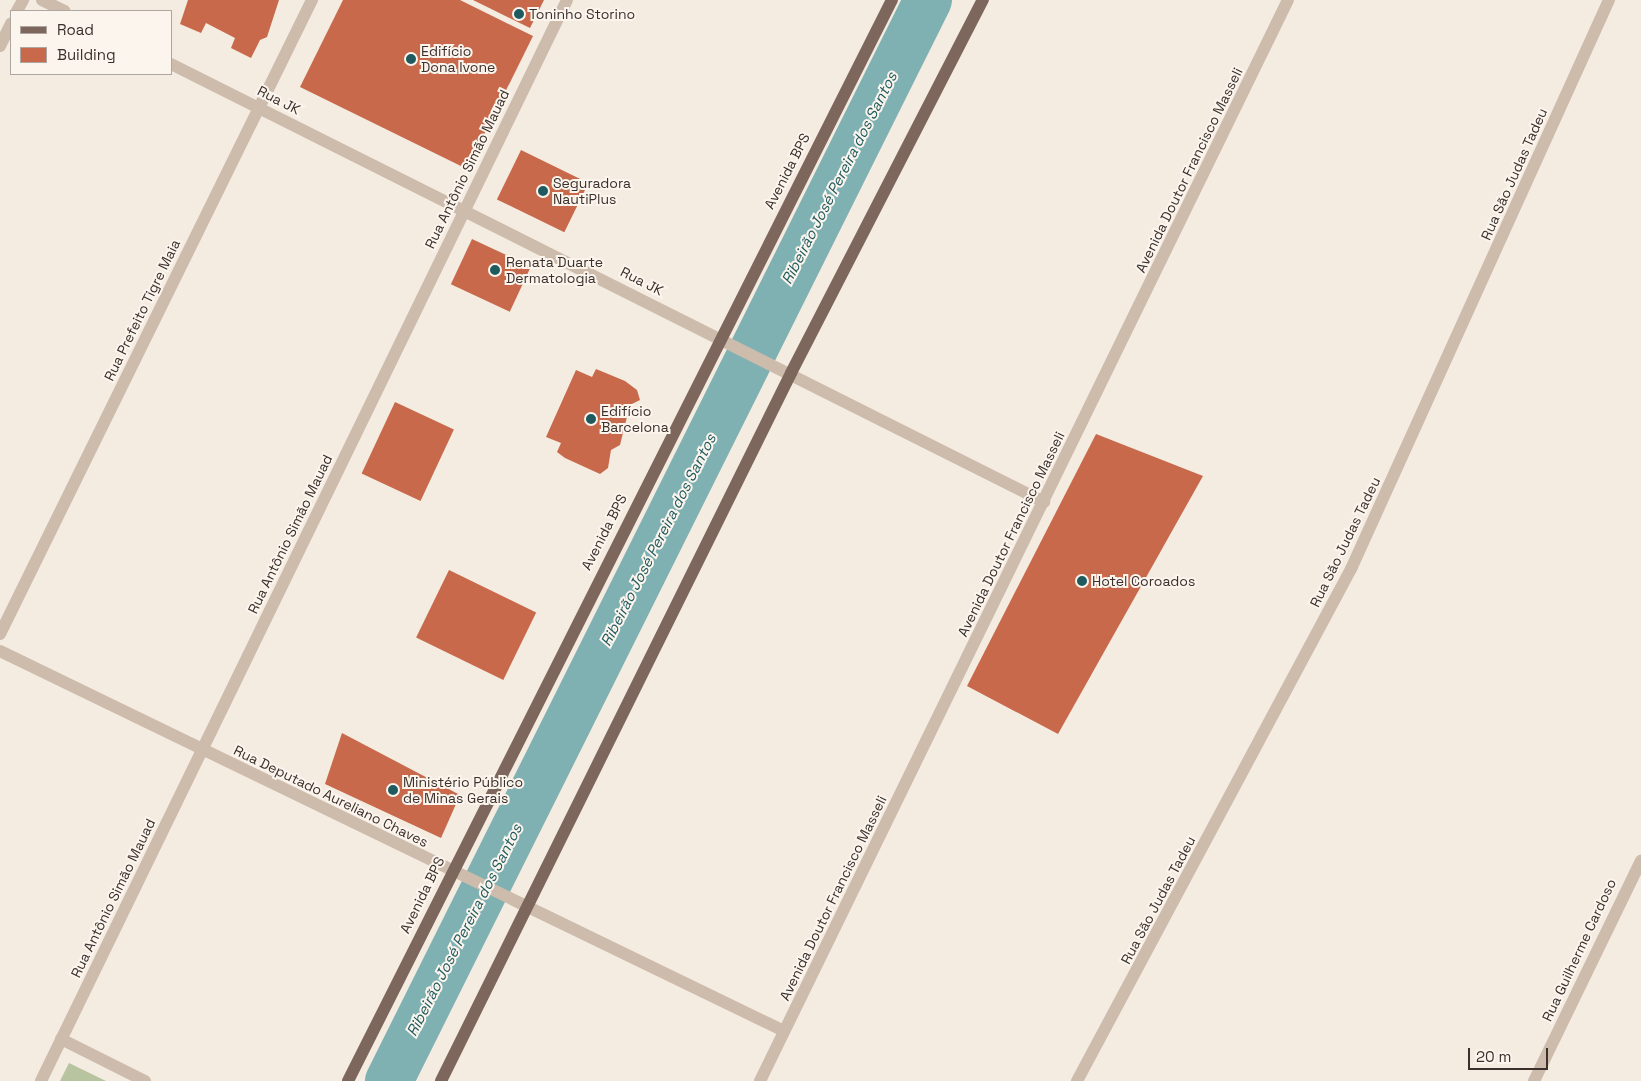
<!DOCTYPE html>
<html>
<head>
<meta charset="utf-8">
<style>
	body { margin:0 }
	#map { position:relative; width:1641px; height:1081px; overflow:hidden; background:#f4ebe1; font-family:"Space Grotesk",sans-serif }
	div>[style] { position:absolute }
	.green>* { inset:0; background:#b8c4a0 }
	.river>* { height:48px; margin:-24px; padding:0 24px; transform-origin:24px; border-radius:24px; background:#7fb0b2 }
	.building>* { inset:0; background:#c8694b; transform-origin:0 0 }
	.minor>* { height:12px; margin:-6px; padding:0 6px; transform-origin:6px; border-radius:6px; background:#cdbbac }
	.major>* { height:12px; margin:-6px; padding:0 6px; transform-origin:6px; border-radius:6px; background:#7d675c }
	.dots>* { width:14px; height:14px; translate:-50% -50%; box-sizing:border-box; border:2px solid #fbf5ee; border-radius:50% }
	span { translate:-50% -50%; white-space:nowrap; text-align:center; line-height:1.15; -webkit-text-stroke:4px #fbf5ee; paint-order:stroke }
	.poi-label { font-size:14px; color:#3b302b }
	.left { translate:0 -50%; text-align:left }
	.street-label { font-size:14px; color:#3b302b }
	.water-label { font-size:15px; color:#1f5a5e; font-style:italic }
	.legend { position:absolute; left:10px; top:10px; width:162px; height:65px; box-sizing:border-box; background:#fbf5ee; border:1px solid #aea6a0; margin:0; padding:6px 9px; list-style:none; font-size:15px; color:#3b302b }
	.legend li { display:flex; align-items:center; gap:10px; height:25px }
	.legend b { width:25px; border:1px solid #aea6a0 }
	.scale { position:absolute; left:1468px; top:1048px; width:80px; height:22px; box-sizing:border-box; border:2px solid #3b302b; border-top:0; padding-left:6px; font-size:15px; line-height:18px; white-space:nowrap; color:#3b302b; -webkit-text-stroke:4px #fbf5ee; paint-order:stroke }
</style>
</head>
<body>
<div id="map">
	<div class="green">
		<i style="clip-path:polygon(69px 1063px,106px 1081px,60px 1081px)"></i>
	</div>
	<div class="river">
		<i style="left:389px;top:1081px;width:1208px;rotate:-63.5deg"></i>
	</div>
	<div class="building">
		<i style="clip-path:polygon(188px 0,279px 0,267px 37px,260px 40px,251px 58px,231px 48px,235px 38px,206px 23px,201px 33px,180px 24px)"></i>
		<i style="clip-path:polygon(343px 0,460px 0,533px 36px,467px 169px,300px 87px)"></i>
		<i style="clip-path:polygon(473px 0,544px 0,530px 28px)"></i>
		<i style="left:521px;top:150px;width:75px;height:55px;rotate:26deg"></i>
		<i style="left:472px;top:239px;width:65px;height:50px;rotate:25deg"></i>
		<i style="clip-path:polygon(596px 369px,625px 381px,637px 390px,640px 400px,630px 405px,620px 445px,611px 450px,608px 468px,600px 474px,565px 458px,557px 452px,561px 443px,546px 437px,576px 370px,592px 377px)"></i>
		<i style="left:395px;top:402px;width:65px;height:79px;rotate:25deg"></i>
		<i style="clip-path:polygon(1096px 434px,1203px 476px,1058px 734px,967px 686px)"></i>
		<i style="left:449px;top:570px;width:97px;height:75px;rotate:26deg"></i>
		<i style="clip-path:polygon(342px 733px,460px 795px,441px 838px,325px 784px)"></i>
	</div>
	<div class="minor">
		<i style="left:42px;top:0;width:25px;rotate:26deg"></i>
		<i style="left:17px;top:11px;width:13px;rotate:-61deg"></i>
		<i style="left:0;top:46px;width:25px;rotate:-64deg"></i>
		<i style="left:171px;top:64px;width:977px;rotate:26.64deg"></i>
		<i style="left:0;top:634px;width:707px;rotate:-63.8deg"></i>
		<i style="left:0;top:651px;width:871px;rotate:25.86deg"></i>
		<i style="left:61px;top:1039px;width:94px;rotate:26.6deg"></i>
		<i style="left:41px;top:1081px;width:1202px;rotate:-64.05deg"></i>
		<i style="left:760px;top:1081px;width:1203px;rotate:-63.97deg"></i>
		<i style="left:1077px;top:1081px;width:581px;rotate:-61.85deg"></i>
		<i style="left:1351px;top:569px;width:625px;rotate:-65.61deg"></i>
		<i style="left:1534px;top:1081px;width:245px;rotate:-64.1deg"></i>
	</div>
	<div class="major">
		<i style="left:348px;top:1081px;width:1210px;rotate:-63.29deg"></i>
		<i style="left:441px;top:1081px;width:790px;rotate:-63.69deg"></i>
		<i style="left:791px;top:373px;width:420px;rotate:-62.8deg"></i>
	</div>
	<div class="dots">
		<i style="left:519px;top:14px;background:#1f5a5e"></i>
		<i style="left:411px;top:59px;background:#1f5a5e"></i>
		<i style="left:543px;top:191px;background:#1f5a5e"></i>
		<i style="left:495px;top:270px;background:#1f5a5e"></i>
		<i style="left:591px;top:419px;background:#1f5a5e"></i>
		<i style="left:1082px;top:581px;background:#1f5a5e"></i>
		<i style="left:393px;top:790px;background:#1f5a5e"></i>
	</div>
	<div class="poi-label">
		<span class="left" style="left:529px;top:14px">Toninho Storino</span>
		<span class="left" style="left:421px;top:59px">Edifício<br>Dona Ivone</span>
		<span class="left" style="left:553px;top:191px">Seguradora<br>NautiPlus</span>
		<span class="left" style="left:506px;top:270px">Renata Duarte<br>Dermatologia</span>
		<span class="left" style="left:601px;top:419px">Edifício<br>Barcelona</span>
		<span class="left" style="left:1092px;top:581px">Hotel Coroados</span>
		<span class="left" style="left:403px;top:790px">Ministério Público<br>de Minas Gerais</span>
	</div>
	<div class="street-label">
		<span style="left:279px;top:100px;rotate:27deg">Rua JK</span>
		<span style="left:467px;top:169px;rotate:-64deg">Rua Antônio Simão Mauad</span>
		<span style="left:1189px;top:170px;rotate:-64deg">Avenida Doutor Francisco Masseli</span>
		<span style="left:787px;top:171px;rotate:-63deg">Avenida BPS</span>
		<span style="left:1514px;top:174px;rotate:-66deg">Rua São Judas Tadeu</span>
		<span style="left:642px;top:281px;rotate:27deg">Rua JK</span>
		<span style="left:142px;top:310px;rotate:-64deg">Rua Prefeito Tigre Maia</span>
		<span style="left:604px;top:532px;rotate:-63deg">Avenida BPS</span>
		<span style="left:290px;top:534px;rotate:-64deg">Rua Antônio Simão Mauad</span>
		<span style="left:1011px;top:534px;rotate:-64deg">Avenida Doutor Francisco Masseli</span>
		<span style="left:1345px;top:542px;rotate:-64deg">Rua São Judas Tadeu</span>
		<span style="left:331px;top:796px;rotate:26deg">Rua Deputado Aureliano Chaves</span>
		<span style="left:422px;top:895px;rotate:-64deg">Avenida BPS</span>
		<span style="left:113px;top:898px;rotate:-64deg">Rua Antônio Simão Mauad</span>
		<span style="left:833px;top:898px;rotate:-64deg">Avenida Doutor Francisco Masseli</span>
		<span style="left:1158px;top:900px;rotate:-62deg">Rua São Judas Tadeu</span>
		<span style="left:1579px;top:950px;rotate:-65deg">Rua Guilherme Cardoso</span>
	</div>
	<div class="water-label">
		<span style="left:839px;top:178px;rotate:-63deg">Ribeirão José Pereira dos Santos</span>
		<span style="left:658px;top:540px;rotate:-63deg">Ribeirão José Pereira dos Santos</span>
		<span style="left:464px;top:930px;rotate:-63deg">Ribeirão José Pereira dos Santos</span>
	</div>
	<ul class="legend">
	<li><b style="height:6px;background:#7d675c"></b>Road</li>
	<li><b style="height:14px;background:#c8694b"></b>Building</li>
	</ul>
	<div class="scale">20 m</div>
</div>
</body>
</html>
